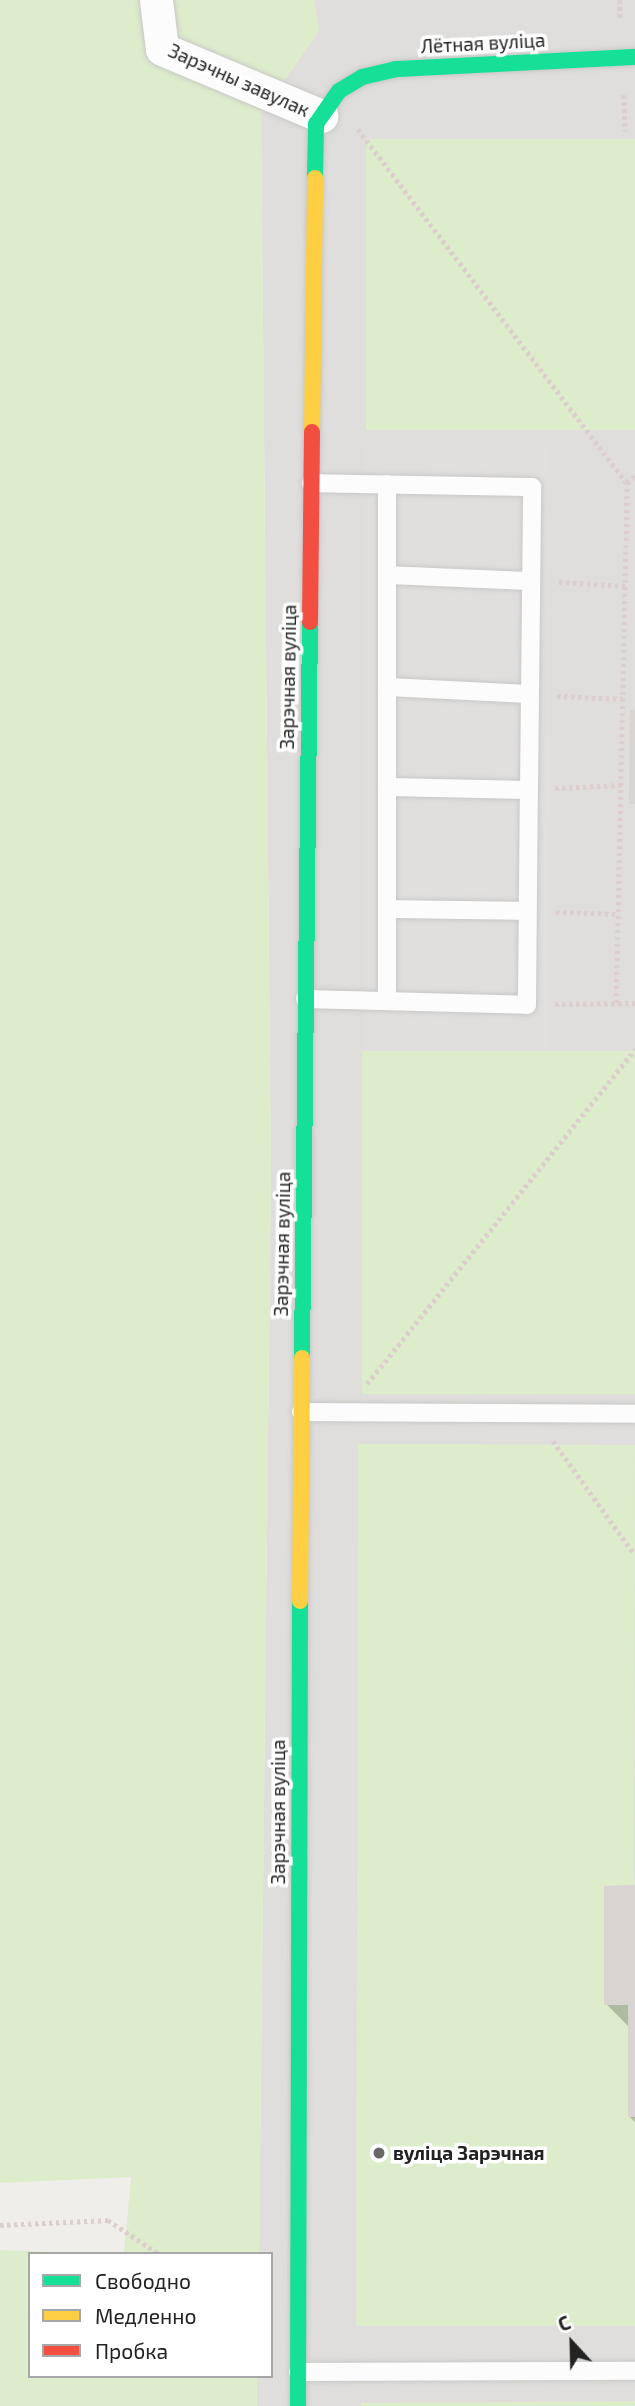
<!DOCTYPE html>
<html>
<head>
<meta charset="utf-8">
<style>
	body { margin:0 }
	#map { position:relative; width:635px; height:2406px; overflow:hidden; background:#f0eeeb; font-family:"Exo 2",sans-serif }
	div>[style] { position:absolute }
	.residential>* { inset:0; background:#dfdedc }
	.grass>* { inset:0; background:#ddeccb; transform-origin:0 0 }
	.parking>* { inset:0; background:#e0dfde; transform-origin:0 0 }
	.shadow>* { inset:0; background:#0003 }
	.building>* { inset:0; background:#d7d4d2 }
	.path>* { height:4.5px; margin-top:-2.25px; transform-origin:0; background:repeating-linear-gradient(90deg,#dccecd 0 3.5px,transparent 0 7px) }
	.roads { filter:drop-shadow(0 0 2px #c9c8c7) drop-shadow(0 0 2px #c9c8c7) }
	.lane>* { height:18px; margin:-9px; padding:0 9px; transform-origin:9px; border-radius:9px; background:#fdfcfc }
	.street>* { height:33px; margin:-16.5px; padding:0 16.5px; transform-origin:16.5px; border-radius:16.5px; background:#fdfcfc }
	.fast>* { height:16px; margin:-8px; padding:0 8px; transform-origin:8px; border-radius:8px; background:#16e098 }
	.slow>* { height:16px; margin:-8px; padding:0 8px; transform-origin:8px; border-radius:8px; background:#ffcf43 }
	.jam>* { height:16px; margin:-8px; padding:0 8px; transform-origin:8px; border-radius:8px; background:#f24e42 }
	.dots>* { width:19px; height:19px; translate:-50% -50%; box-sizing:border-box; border:4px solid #fff; border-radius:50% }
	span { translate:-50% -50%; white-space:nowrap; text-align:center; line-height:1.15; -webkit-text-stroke:7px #fff; paint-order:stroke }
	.street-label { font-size:19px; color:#222 }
	.poi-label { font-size:19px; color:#222; font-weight:700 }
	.left { translate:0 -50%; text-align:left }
	.legend { position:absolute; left:28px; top:2252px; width:245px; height:126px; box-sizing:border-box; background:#fff; border:2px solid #a7a7a7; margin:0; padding:9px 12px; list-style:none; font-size:21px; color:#222 }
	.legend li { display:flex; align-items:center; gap:14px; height:35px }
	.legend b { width:35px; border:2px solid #a7a7a7 }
	.north { position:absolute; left:537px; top:2308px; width:70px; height:70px; -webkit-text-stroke:5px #fff; paint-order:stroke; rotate:338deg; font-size:19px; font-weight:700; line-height:28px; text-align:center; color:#222 }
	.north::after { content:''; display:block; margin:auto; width:24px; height:32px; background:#222; clip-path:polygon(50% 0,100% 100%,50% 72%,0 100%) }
</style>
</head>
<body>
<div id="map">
	<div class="residential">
		<i style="clip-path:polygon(314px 0,635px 0,635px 2406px,257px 2406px,257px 2376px,271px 2376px,271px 2254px,259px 2254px,271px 1171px,261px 113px,319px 31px)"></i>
	</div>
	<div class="grass">
		<i style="clip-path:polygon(0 0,314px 0,319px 31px,261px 113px,271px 1171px,259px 2254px,124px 2254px,131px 2177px,0 2183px)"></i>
		<i style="left:366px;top:139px;width:269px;height:291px"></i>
		<i style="left:362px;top:1051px;width:273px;height:343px"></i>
		<i style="clip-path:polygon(358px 1444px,635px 1445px,634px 1885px,605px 1886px,604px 2004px,628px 2005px,628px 2117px,635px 2117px,635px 2326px,356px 2326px)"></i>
		<i style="clip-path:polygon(0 2250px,101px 2254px,30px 2254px,30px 2376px,257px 2376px,257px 2406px,0 2406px)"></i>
		<i style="clip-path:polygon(635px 2401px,635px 2406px,361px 2406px,361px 2403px)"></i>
	</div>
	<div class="parking">
		<i style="left:365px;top:447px;width:184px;height:604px"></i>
	</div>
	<div class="shadow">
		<i style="clip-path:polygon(635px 1887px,635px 2122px,629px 2116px,630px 2028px,606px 2004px)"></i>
	</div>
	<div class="building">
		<i style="clip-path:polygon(630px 710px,635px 710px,635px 804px,629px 804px)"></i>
		<i style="clip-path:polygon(635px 1885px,635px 2117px,628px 2117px,628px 2005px,604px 2005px,604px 1886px)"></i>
	</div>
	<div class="path">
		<i style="left:620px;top:0;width:20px;rotate:90deg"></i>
		<i style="left:624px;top:95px;width:36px;rotate:88deg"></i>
		<i style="left:358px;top:129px;width:445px;rotate:52.8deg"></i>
		<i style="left:559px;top:582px;width:66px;rotate:3.5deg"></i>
		<i style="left:557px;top:696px;width:66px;rotate:2.6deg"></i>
		<i style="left:555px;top:788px;width:66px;rotate:-2.6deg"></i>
		<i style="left:556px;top:912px;width:62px;rotate:1.8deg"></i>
		<i style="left:616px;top:1003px;width:520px;rotate:-88.79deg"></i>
		<i style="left:627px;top:483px;width:11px;rotate:-41deg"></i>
		<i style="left:555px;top:1004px;width:80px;rotate:-0.7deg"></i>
		<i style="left:367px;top:1384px;width:429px;rotate:-51.3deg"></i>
		<i style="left:553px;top:1441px;width:140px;rotate:54.3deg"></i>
		<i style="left:0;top:2225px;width:108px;rotate:-2.7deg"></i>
		<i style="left:108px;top:2220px;width:61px;rotate:33.7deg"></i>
	</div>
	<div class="roads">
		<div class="lane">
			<i style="left:387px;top:575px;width:144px;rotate:2.4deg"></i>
			<i style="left:387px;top:687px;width:143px;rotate:2.8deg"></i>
			<i style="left:387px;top:787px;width:142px;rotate:1.2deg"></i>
			<i style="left:387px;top:909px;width:140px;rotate:0.8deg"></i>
			<i style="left:305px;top:999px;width:222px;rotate:1.5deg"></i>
			<i style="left:527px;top:1005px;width:215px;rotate:-89.5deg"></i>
			<i style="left:529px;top:790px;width:303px;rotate:-89.4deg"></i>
			<i style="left:532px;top:487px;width:221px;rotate:-179deg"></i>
			<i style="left:387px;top:1000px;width:516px;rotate:-90deg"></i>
			<i style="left:301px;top:1412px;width:334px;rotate:0.3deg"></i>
			<i style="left:298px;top:2372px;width:337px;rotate:-0.2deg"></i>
		</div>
		<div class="street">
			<i style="left:156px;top:0;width:49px;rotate:83deg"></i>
			<i style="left:162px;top:49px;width:173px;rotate:22.8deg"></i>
		</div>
		<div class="fast">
			<i style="left:315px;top:178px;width:54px;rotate:-88.9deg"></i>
			<i style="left:316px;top:124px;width:40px;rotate:-55.1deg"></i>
			<i style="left:339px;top:91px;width:27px;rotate:-31deg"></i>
			<i style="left:362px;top:77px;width:35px;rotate:-13deg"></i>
			<i style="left:396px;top:69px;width:239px;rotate:-2.9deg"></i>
			<i style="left:302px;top:1358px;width:736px;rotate:-89.38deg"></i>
			<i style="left:298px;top:2406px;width:805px;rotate:-89.86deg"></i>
		</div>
		<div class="slow">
			<i style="left:312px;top:432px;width:254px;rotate:-89.3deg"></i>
			<i style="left:300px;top:1601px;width:243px;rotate:-89.5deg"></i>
		</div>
		<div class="jam">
			<i style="left:310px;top:622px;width:190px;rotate:-89.4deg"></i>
		</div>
	</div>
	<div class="dots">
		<i style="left:379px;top:2153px;background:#6a6968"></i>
	</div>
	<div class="street-label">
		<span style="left:483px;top:43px;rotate:-3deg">Лётная вуліца</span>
		<span style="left:239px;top:80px;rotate:24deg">Зарэчны завулак</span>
		<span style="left:288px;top:677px;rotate:-89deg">Зарэчная вуліца</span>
		<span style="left:282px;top:1244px;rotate:-89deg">Зарэчная вуліца</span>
		<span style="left:278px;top:1812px;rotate:-90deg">Зарэчная вуліца</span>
	</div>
	<div class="poi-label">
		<span class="left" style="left:393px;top:2153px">вуліца Зарэчная</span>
	</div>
	<ul class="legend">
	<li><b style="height:9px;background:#16e098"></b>Свободно</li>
	<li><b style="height:9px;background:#ffcf43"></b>Медленно</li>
	<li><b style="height:9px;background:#f24e42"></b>Пробка</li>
	</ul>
	<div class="north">С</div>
</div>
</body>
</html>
